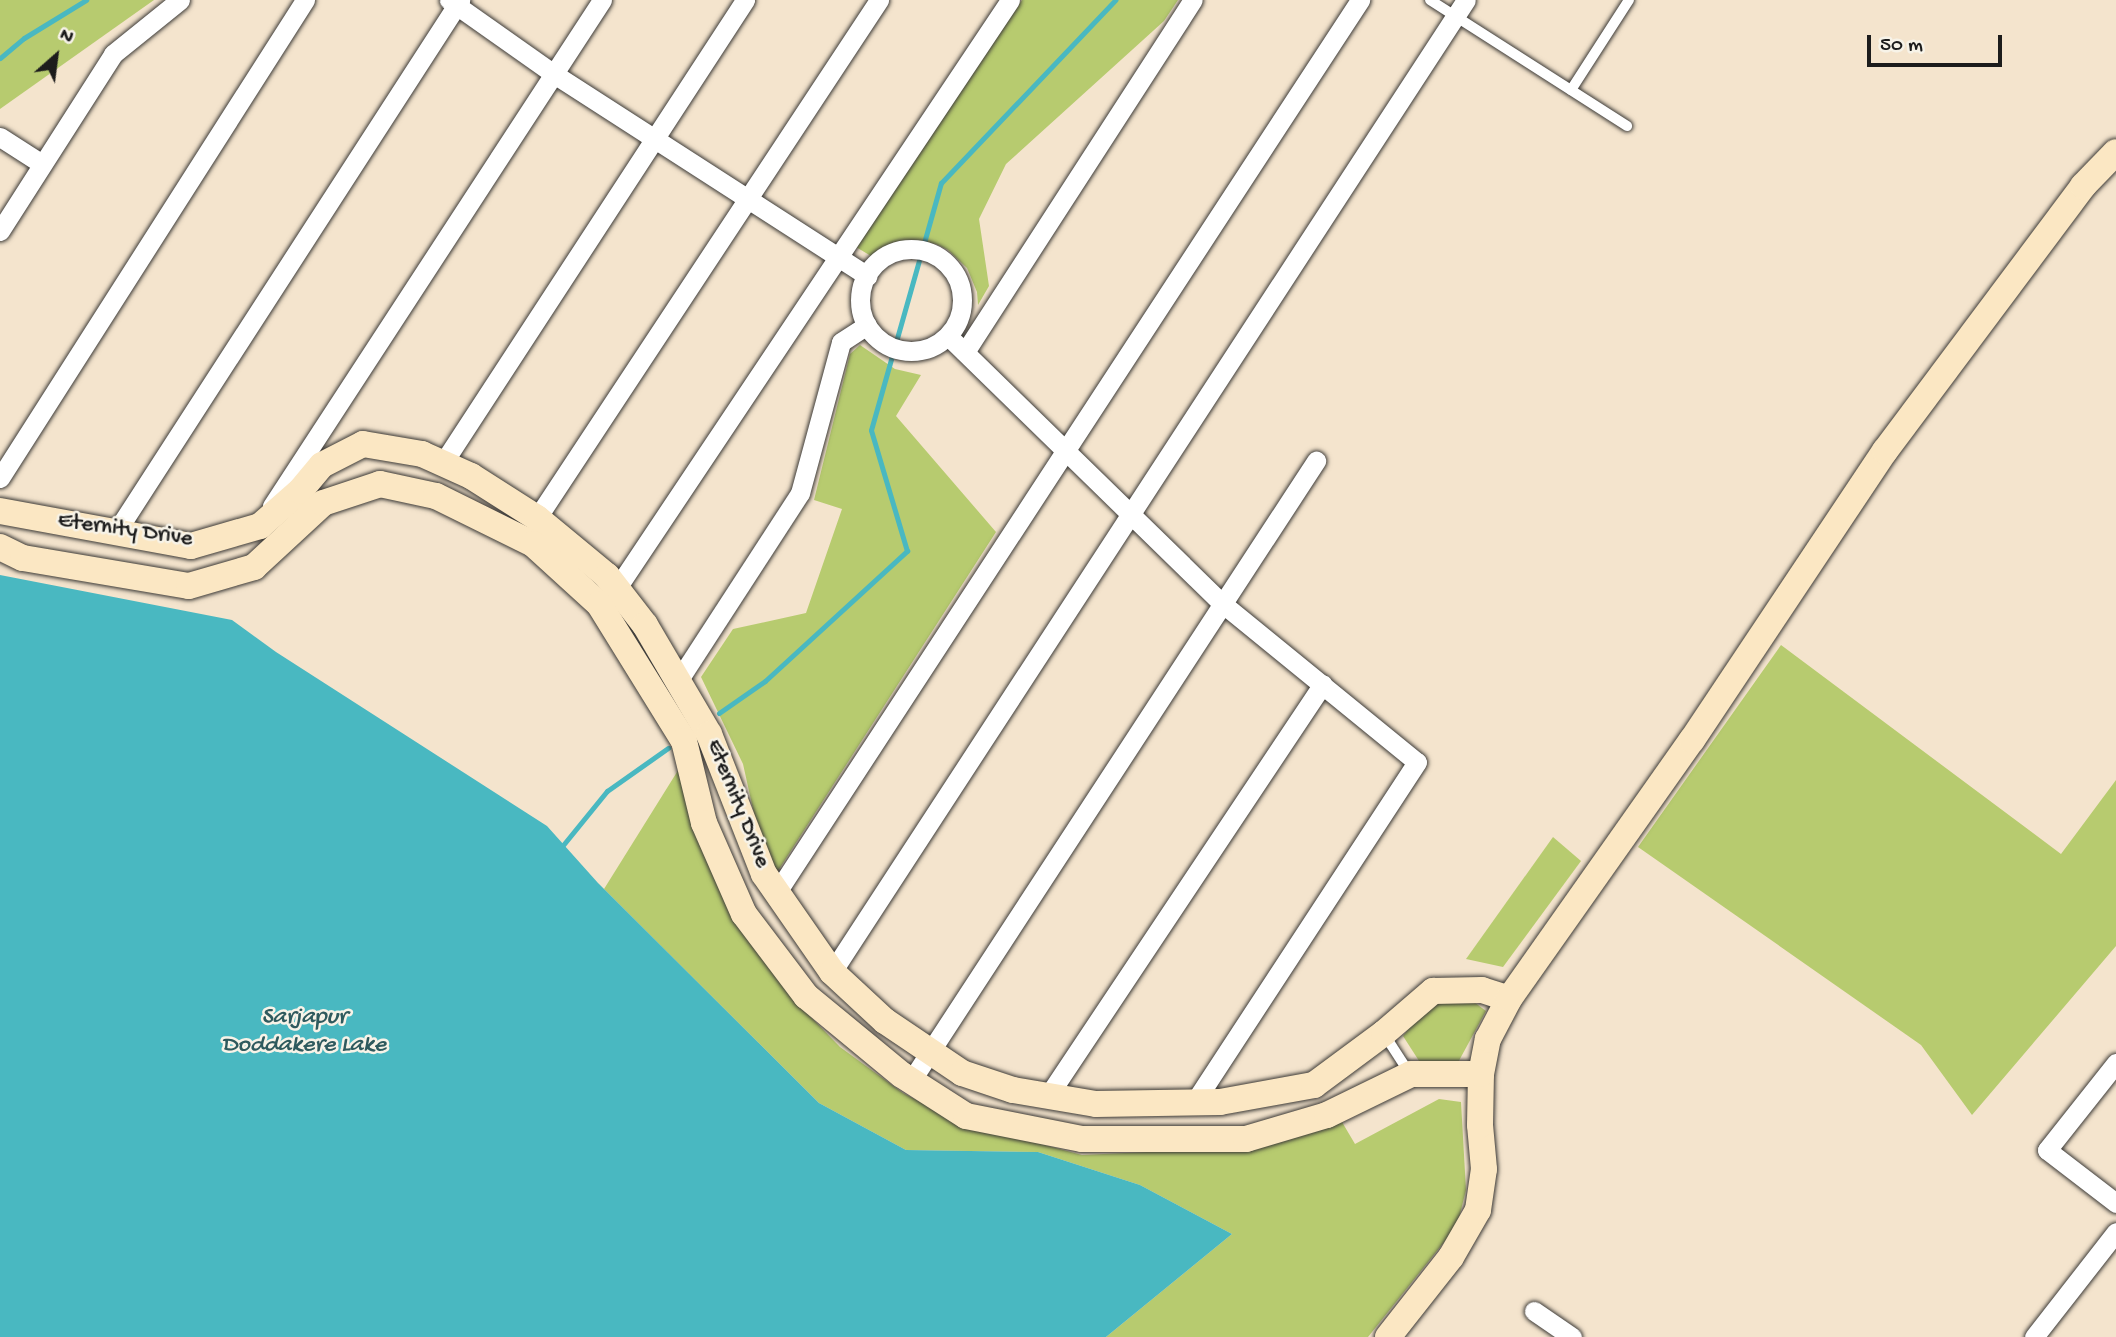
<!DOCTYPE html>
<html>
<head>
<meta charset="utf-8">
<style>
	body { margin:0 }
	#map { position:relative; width:2116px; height:1337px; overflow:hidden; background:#f4e4cd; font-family:"Gochi Hand",sans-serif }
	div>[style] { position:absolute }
	.green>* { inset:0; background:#b7cb6f }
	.water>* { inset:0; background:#49b8c1 }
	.stream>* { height:5px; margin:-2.5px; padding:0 2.5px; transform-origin:2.5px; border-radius:2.5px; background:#49b8c1 }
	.roads { filter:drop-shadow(0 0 2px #3c3a37) drop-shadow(0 0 2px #3c3a37) }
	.lane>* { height:10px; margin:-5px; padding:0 5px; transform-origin:5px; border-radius:5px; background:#fff }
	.street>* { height:19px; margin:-9.5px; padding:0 9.5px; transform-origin:9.5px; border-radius:9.5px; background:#fff }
	.street>.ring { margin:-9.5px; padding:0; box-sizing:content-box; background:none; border:19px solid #fff; border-radius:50% }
	.secondary>* { height:26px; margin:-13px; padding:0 13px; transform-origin:13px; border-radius:13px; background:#fbe7c3 }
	span { translate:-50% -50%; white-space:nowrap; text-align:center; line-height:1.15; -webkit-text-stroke:5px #f7f3e8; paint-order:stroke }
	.street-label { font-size:23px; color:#1c1c1c }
	.water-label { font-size:24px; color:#2e5a5e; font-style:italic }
	.north { position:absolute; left:21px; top:21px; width:70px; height:70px; -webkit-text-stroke:5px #f7f3e8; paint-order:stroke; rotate:28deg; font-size:19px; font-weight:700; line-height:28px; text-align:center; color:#1c1c1c }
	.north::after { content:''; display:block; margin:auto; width:24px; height:32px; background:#1c1c1c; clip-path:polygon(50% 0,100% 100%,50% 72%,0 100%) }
	.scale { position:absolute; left:1867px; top:35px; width:135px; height:32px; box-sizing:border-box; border:4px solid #1c1c1c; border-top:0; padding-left:9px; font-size:21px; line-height:24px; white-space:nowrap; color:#1c1c1c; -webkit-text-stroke:5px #f7f3e8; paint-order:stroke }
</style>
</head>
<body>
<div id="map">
	<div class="green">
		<i style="clip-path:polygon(0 0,154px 0,0 109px)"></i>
		<i style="clip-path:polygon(1022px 0,1178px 0,1164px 21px,1006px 164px,979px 219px,989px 286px,978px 305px,977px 292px,967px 268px,948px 250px,936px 244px,902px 241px,871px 256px,856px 247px)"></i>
		<i style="clip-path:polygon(860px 345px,895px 369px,921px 375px,896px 416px,996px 532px,776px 874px,755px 818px,743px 764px,701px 677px,733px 629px,806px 613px,842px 509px,814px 500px,850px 354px)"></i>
		<i style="clip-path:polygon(1781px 645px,2061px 854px,2116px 780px,2116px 946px,1972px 1115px,1921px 1045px,1638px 847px)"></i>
		<i style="clip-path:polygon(682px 764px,801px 1007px,840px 1047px,903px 1093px,926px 1105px,1004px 1134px,1082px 1155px,1234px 1148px,1342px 1122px,1355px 1144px,1439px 1099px,1461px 1102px,1466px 1190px,1457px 1226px,1368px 1337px,1106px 1337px,1232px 1234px,1140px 1185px,1038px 1152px,906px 1150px,819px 1103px,604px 889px)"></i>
		<i style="clip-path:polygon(1553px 837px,1581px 861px,1503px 967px,1466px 959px)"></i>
		<i style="clip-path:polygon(1432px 1000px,1474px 1002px,1486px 1011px,1455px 1068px,1421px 1064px,1403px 1036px)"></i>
	</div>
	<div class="water">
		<i style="clip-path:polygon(0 575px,232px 620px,276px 652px,547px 826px,598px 883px,819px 1103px,906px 1150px,1038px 1152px,1140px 1185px,1232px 1234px,1106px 1337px,0 1337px)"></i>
	</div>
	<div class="stream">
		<i style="left:0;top:58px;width:31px;rotate:-40deg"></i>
		<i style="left:24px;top:38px;width:73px;rotate:-31.5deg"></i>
		<i style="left:719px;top:713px;width:56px;rotate:-34.8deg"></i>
		<i style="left:765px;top:681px;width:193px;rotate:-42.5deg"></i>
		<i style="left:907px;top:551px;width:126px;rotate:-106.6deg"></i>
		<i style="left:871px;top:430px;width:257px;rotate:-74.2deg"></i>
		<i style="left:941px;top:183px;width:253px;rotate:-46.4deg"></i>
		<i style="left:559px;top:850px;width:76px;rotate:-50.9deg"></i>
		<i style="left:607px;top:791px;width:75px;rotate:-35.2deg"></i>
	</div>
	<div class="roads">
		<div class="lane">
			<i style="left:1430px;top:0;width:234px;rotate:32.6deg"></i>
			<i style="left:1571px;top:90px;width:107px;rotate:-57.2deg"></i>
			<i style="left:1384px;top:1034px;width:48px;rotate:57deg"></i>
		</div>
		<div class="street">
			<i style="left:449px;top:0;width:128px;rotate:35.2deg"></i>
			<i style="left:554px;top:74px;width:373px;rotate:32.8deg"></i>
			<i style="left:0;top:137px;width:50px;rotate:32.7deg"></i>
			<i style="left:0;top:231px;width:210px;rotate:-57.4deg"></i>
			<i style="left:113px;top:54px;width:86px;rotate:-38.9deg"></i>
			<i class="ring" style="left:860px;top:249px;width:83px;height:83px"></i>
			<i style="left:948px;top:336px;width:384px;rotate:44.3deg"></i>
			<i style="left:1223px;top:604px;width:250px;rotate:39.2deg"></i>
			<i style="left:1417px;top:762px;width:407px;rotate:123.2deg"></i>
			<i style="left:965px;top:352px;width:419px;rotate:-57.1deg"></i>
			<i style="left:443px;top:463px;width:553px;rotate:-56.88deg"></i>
			<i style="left:0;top:478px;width:567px;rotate:-57.46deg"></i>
			<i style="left:272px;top:506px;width:604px;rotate:-56.89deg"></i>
			<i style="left:537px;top:518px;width:621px;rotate:-56.57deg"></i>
			<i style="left:116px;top:532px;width:634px;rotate:-57.11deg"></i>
			<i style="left:617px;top:588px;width:707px;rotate:-56.24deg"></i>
			<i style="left:678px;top:681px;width:224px;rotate:-57deg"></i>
			<i style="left:800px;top:493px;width:156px;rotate:-74.8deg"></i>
			<i style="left:841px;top:342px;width:31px;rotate:-33deg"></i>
			<i style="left:777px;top:892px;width:1066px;rotate:-56.83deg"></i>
			<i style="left:832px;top:972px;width:1160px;rotate:-56.89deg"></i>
			<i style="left:2116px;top:1063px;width:111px;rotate:128.4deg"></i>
			<i style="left:2047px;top:1150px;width:87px;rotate:37.5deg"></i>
			<i style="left:911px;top:1081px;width:741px;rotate:-56.85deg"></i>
			<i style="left:1048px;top:1096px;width:495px;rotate:-56.3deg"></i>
			<i style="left:1534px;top:1311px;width:46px;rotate:34.4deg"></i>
			<i style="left:2034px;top:1337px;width:133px;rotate:-52deg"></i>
		</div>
		<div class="secondary">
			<i style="left:0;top:511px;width:194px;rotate:10.4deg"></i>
			<i style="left:191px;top:546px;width:72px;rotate:-16.2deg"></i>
			<i style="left:260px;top:526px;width:53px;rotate:-41.2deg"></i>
			<i style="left:300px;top:491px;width:34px;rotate:-50deg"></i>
			<i style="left:322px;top:465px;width:46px;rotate:-27.1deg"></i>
			<i style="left:363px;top:444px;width:60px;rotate:9.6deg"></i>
			<i style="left:422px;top:454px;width:54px;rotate:24.2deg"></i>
			<i style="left:471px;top:476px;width:78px;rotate:32.5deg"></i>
			<i style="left:537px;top:518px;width:91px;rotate:39.6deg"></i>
			<i style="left:607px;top:576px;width:62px;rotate:52.2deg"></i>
			<i style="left:645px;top:625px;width:126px;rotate:59.6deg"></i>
			<i style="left:709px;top:734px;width:150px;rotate:68.6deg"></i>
			<i style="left:764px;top:874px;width:119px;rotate:55.2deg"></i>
			<i style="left:832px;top:972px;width:72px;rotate:42.8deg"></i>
			<i style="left:885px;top:1021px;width:93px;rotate:34deg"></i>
			<i style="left:962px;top:1073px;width:54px;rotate:18.4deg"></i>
			<i style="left:1013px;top:1090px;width:84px;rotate:9.6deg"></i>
			<i style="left:1096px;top:1104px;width:124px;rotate:-0.9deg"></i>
			<i style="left:1220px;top:1102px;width:96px;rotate:-10.3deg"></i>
			<i style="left:1314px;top:1085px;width:87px;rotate:-36.6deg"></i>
			<i style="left:1384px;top:1033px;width:65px;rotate:-40.6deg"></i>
			<i style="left:1433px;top:991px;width:49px;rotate:-1.2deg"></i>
			<i style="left:1482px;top:990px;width:28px;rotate:18deg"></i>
			<i style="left:0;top:547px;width:25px;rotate:26deg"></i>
			<i style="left:23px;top:558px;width:168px;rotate:9.6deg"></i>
			<i style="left:189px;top:586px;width:68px;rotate:-16.3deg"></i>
			<i style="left:254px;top:567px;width:94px;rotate:-42.8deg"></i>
			<i style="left:323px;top:503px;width:60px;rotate:-18.4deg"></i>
			<i style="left:380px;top:484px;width:57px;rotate:12.1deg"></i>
			<i style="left:436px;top:496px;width:108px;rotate:26.3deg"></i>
			<i style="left:533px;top:544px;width:89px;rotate:42.3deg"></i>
			<i style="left:599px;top:604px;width:161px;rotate:58.2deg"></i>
			<i style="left:684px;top:741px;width:84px;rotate:76.3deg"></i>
			<i style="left:704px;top:823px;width:99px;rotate:66.3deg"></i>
			<i style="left:744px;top:914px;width:103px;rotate:52.9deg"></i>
			<i style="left:806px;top:996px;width:124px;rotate:39.5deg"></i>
			<i style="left:902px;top:1075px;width:76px;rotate:32.6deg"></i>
			<i style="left:966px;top:1116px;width:118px;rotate:11.2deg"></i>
			<i style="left:1082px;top:1139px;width:164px"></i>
			<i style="left:1246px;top:1139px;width:84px;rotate:-16.5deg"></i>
			<i style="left:1327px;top:1115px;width:93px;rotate:-26deg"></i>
			<i style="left:1411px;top:1074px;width:70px"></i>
			<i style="left:1388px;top:1337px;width:102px;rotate:-51.8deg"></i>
			<i style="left:1451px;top:1257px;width:54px;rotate:-60.1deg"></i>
			<i style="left:1478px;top:1210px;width:41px;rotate:-81.7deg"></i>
			<i style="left:1484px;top:1169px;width:44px;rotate:-95.2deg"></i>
			<i style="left:1480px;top:1125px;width:51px;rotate:-88.9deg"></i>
			<i style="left:1481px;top:1074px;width:36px;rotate:-79deg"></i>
			<i style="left:1488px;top:1039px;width:45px;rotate:-62.3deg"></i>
			<i style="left:1509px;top:999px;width:317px;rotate:-54.8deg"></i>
			<i style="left:1692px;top:740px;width:348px;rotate:-56.3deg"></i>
			<i style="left:1885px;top:451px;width:331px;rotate:-53.2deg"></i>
			<i style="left:2083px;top:186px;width:47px;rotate:-45.9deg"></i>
		</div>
	</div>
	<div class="street-label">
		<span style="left:125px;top:531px;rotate:8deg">Eternity Drive</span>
		<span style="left:737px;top:804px;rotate:68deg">Eternity Drive</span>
	</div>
	<div class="water-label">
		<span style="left:304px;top:1032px">Sarjapur<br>Doddakere Lake</span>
	</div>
	<div class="north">N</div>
	<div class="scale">50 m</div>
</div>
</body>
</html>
